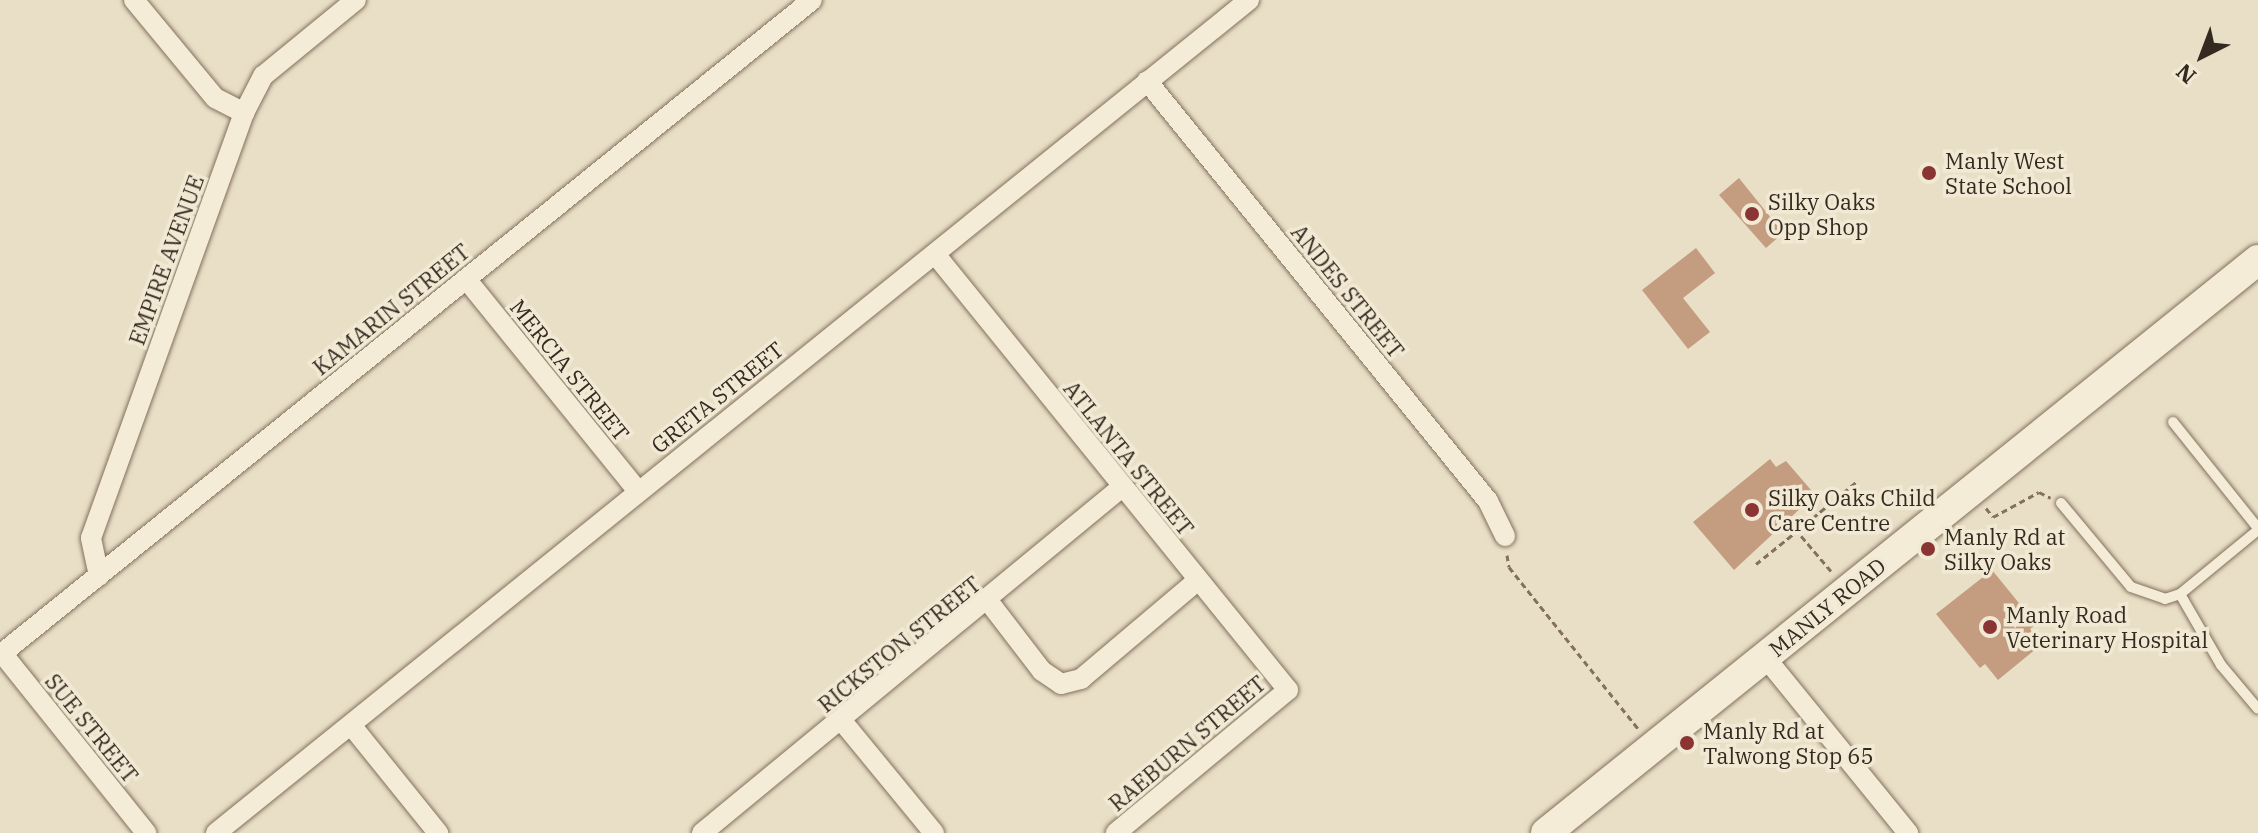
<!DOCTYPE html>
<html>
<head>
<meta charset="utf-8">
<style>
	body { margin:0 }
	#map { position:relative; width:2258px; height:833px; overflow:hidden; background:#e9dfc6; font-family:"IBM Plex Serif",serif }
	div>[style] { position:absolute }
	.building>* { inset:0; background:#c49c7f }
	.path>* { height:3px; margin-top:-1.5px; transform-origin:0; background:repeating-linear-gradient(90deg,#83715d 0 6px,transparent 0 10px) }
	.roads { filter:drop-shadow(0 0 2px #83715d) drop-shadow(0 0 2px #83715d) }
	.service>* { height:10px; margin:-5px; padding:0 5px; transform-origin:5px; border-radius:5px; background:#f5ecd8 }
	.minor>* { height:20px; margin:-10px; padding:0 10px; transform-origin:10px; border-radius:10px; background:#f5ecd8 }
	.secondary>* { height:30px; margin:-15px; padding:0 15px; transform-origin:15px; border-radius:15px; background:#f5ecd8 }
	.dots>* { width:22px; height:22px; translate:-50% -50%; box-sizing:border-box; border:4px solid #f2e9d4; border-radius:50% }
	span { translate:-50% -50%; white-space:nowrap; text-align:center; line-height:1.15; -webkit-text-stroke:7px #f2e9d4; paint-order:stroke }
	.poi-label { font-size:22px; color:#342a20 }
	.left { translate:0 -50%; text-align:left }
	.street-label { font-size:22px; color:#342a20 }
	.north { position:absolute; left:2162px; top:16px; width:80px; height:80px; -webkit-text-stroke:6px #f2e9d4; paint-order:stroke; rotate:222deg; font-size:22px; font-weight:700; line-height:32px; text-align:center; color:#342a20 }
	.north::after { content:''; display:block; margin:auto; width:28px; height:36px; background:#342a20; clip-path:polygon(50% 0,100% 100%,50% 72%,0 100%) }
</style>
</head>
<body>
<div id="map">
	<div class="building">
		<i style="clip-path:polygon(1739px 178px,1783px 233px,1766px 248px,1719px 195px)"></i>
		<i style="clip-path:polygon(1696px 248px,1715px 273px,1683px 298px,1710px 332px,1688px 349px,1642px 290px)"></i>
		<i style="clip-path:polygon(1770px 459px,1776px 467px,1786px 461px,1811px 490px,1804px 505px,1734px 570px,1693px 522px)"></i>
		<i style="clip-path:polygon(1992px 570px,2036px 624px,2030px 629px,2042px 644px,1998px 680px,1985px 664px,1980px 668px,1936px 614px)"></i>
	</div>
	<div class="path">
		<i style="left:1986px;top:508px;width:11px;rotate:52deg"></i>
		<i style="left:1993px;top:517px;width:52px;rotate:-28.5deg"></i>
		<i style="left:2039px;top:492px;width:13px;rotate:27deg"></i>
		<i style="left:1507px;top:555px;width:12px;rotate:81deg"></i>
		<i style="left:1509px;top:567px;width:208px;rotate:51.4deg"></i>
		<i style="left:1756px;top:564px;width:53px;rotate:-38.8deg"></i>
		<i style="left:1831px;top:571px;width:52px;rotate:-130.4deg"></i>
		<i style="left:1797px;top:531px;width:77px;rotate:-39.7deg"></i>
	</div>
	<div class="roads">
		<div class="service">
			<i style="left:2173px;top:422px;width:136px;rotate:51.3deg"></i>
			<i style="left:2061px;top:503px;width:109px;rotate:50.2deg"></i>
			<i style="left:2131px;top:587px;width:36px;rotate:19deg"></i>
			<i style="left:2165px;top:599px;width:16px;rotate:-18deg"></i>
			<i style="left:2258px;top:530px;width:101px;rotate:140.6deg"></i>
			<i style="left:2180px;top:594px;width:82px;rotate:60deg"></i>
			<i style="left:2221px;top:665px;width:57px;rotate:49.9deg"></i>
		</div>
		<div class="minor">
			<i style="left:134px;top:0;width:127px;rotate:50.4deg"></i>
			<i style="left:215px;top:98px;width:33px;rotate:27deg"></i>
			<i style="left:1147px;top:81px;width:541px;rotate:50.93deg"></i>
			<i style="left:1488px;top:501px;width:39px;rotate:64deg"></i>
			<i style="left:935px;top:254px;width:561px;rotate:51.01deg"></i>
			<i style="left:1288px;top:690px;width:224px;rotate:140.3deg"></i>
			<i style="left:467px;top:280px;width:272px;rotate:51deg"></i>
			<i style="left:99px;top:576px;width:39px;rotate:-102deg"></i>
			<i style="left:91px;top:538px;width:452px;rotate:-70.2deg"></i>
			<i style="left:244px;top:113px;width:42px;rotate:-62.8deg"></i>
			<i style="left:263px;top:76px;width:120px;rotate:-39.3deg"></i>
			<i style="left:989px;top:602px;width:87px;rotate:52.5deg"></i>
			<i style="left:1042px;top:671px;width:23px;rotate:34deg"></i>
			<i style="left:1061px;top:684px;width:21px;rotate:-14deg"></i>
			<i style="left:1081px;top:679px;width:152px;rotate:-40.2deg"></i>
			<i style="left:2px;top:653px;width:231px;rotate:51.3deg"></i>
			<i style="left:0;top:655px;width:1043px;rotate:-38.89deg"></i>
			<i style="left:1765px;top:657px;width:227px;rotate:50.9deg"></i>
			<i style="left:842px;top:721px;width:145px;rotate:50.6deg"></i>
			<i style="left:351px;top:725px;width:139px;rotate:51.1deg"></i>
			<i style="left:216px;top:833px;width:1327px;rotate:-38.88deg"></i>
			<i style="left:702px;top:833px;width:544px;rotate:-39.48deg"></i>
		</div>
		<div class="secondary">
			<i style="left:1546px;top:833px;width:914px;rotate:-38.83deg"></i>
		</div>
	</div>
	<div class="dots">
		<i style="left:1929px;top:173px;background:#8b3434"></i>
		<i style="left:1752px;top:214px;background:#8b3434"></i>
		<i style="left:1752px;top:510px;background:#8b3434"></i>
		<i style="left:1928px;top:549px;background:#8b3434"></i>
		<i style="left:1990px;top:627px;background:#8b3434"></i>
		<i style="left:1687px;top:743px;background:#8b3434"></i>
	</div>
	<div class="poi-label">
		<span class="left" style="left:1945px;top:173px">Manly West<br>State School</span>
		<span class="left" style="left:1768px;top:214px">Silky Oaks<br>Opp Shop</span>
		<span class="left" style="left:1768px;top:510px">Silky Oaks Child<br>Care Centre</span>
		<span class="left" style="left:1944px;top:549px">Manly Rd at<br>Silky Oaks</span>
		<span class="left" style="left:2006px;top:627px">Manly Road<br>Veterinary Hospital</span>
		<span class="left" style="left:1703px;top:743px">Manly Rd at<br>Talwong Stop 65</span>
	</div>
	<div class="street-label">
		<span style="left:166px;top:260px;rotate:-70deg">EMPIRE AVENUE</span>
		<span style="left:1348px;top:291px;rotate:51deg">ANDES STREET</span>
		<span style="left:391px;top:309px;rotate:-39deg">KAMARIN STREET</span>
		<span style="left:570px;top:370px;rotate:51deg">MERCIA STREET</span>
		<span style="left:717px;top:397px;rotate:-39deg">GRETA STREET</span>
		<span style="left:1129px;top:458px;rotate:51deg">ATLANTA STREET</span>
		<span style="left:1827px;top:607px;rotate:-39deg">MANLY ROAD</span>
		<span style="left:899px;top:644px;rotate:-39deg">RICKSTON STREET</span>
		<span style="left:92px;top:728px;rotate:51deg">SUE STREET</span>
		<span style="left:1187px;top:743px;rotate:-40deg">RAEBURN STREET</span>
	</div>
	<div class="north">N</div>
</div>
</body>
</html>
